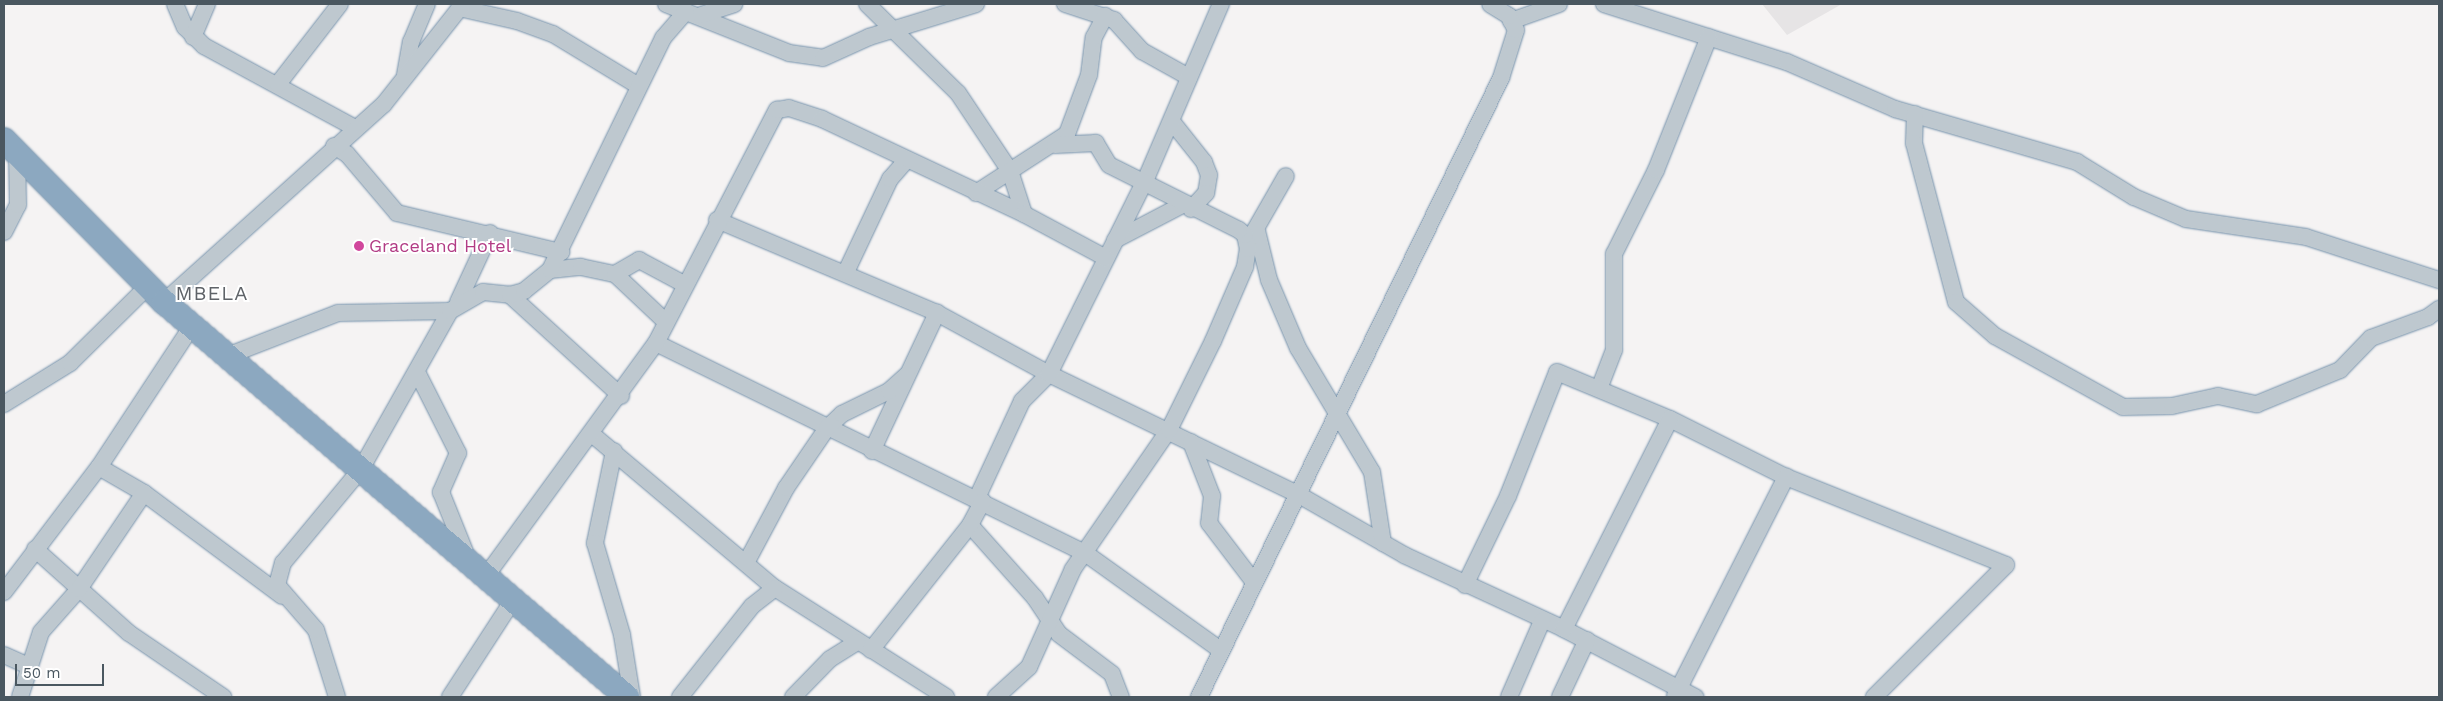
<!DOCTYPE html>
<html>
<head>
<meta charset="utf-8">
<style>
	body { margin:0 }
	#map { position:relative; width:2443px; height:701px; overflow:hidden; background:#f5f3f3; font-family:"Work Sans",sans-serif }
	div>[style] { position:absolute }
	.education>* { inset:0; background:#e6e4e5 }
	.roads { filter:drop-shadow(0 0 1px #7793ac) drop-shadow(0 0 1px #7793ac) }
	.minor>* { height:16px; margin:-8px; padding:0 8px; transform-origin:8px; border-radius:8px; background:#bec8cf }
	.highway>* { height:24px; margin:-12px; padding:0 12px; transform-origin:12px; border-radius:12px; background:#8ca8c0 }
	.dots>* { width:14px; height:14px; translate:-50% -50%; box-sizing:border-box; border:2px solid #fff; border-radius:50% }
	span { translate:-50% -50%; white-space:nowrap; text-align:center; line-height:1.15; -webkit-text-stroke:4px #fff; paint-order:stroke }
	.hotel-label { font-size:18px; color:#b23c85 }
	.left { translate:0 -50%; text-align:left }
	.quarter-label { font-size:20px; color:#5f6368; letter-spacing:1px }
	.frame { position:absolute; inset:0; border:5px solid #4a5760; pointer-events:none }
	.scale { position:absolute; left:15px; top:664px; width:89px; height:22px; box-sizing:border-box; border:2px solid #4a5760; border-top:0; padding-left:6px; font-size:15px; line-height:18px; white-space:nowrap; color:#4a5760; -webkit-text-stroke:4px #fff; paint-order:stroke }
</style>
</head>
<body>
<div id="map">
	<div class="education">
		<i style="clip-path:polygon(1762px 4px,1842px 4px,1787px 35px)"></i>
	</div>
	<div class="roads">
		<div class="minor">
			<i style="left:175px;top:4px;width:25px;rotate:67deg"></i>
			<i style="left:185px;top:27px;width:27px;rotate:45deg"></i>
			<i style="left:204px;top:46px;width:172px;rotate:28.5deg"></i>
			<i style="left:666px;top:4px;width:132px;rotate:21.7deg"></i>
			<i style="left:789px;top:53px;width:34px;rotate:8deg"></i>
			<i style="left:823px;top:58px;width:51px;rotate:-24.5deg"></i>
			<i style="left:869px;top:37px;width:112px;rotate:-17.1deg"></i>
			<i style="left:867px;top:4px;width:127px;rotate:44.4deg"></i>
			<i style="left:958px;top:93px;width:94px;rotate:56.3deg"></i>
			<i style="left:1010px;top:171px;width:45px;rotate:72deg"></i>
			<i style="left:1065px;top:4px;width:52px;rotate:18.1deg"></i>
			<i style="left:1114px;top:20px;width:42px;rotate:47.9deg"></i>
			<i style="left:1142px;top:51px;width:54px;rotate:29deg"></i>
			<i style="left:1604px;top:4px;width:192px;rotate:17.6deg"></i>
			<i style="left:1787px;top:62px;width:118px;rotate:23.5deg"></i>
			<i style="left:1895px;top:109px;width:190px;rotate:16.2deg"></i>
			<i style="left:2077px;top:162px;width:67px;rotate:31.6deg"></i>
			<i style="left:2134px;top:197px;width:56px;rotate:22.9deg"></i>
			<i style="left:2186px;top:219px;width:121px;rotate:8.5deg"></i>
			<i style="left:2306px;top:237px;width:140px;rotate:17.9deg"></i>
			<i style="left:459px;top:8px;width:59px;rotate:12.6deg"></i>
			<i style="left:517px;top:21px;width:38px;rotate:20deg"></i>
			<i style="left:553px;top:34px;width:100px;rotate:31.2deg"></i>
			<i style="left:701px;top:15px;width:35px;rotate:-18deg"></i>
			<i style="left:1511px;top:21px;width:51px;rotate:-19.5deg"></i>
			<i style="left:193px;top:37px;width:36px;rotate:-67deg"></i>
			<i style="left:405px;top:75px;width:34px;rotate:-80deg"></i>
			<i style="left:411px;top:42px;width:41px;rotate:-67.2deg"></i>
			<i style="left:278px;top:84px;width:101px;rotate:-52.2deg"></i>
			<i style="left:1915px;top:114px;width:29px;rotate:92deg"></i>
			<i style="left:1914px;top:143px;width:164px;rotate:75.2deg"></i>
			<i style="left:1956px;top:302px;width:52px;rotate:41.1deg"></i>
			<i style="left:1995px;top:336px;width:146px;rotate:29deg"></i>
			<i style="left:2123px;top:407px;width:49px;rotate:-1.2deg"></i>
			<i style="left:2172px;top:406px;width:47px;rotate:-12.3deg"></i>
			<i style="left:2218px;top:396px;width:40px;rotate:12deg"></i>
			<i style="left:2257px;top:404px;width:90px;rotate:-22.3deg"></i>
			<i style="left:2340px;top:370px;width:45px;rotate:-45.9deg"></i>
			<i style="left:2371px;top:338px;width:61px;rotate:-20.2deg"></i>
			<i style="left:2428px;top:317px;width:14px;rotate:-36deg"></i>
			<i style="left:1173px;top:123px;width:50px;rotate:51.5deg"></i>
			<i style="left:1204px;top:162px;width:14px;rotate:69deg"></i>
			<i style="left:1209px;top:175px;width:18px;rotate:99deg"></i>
			<i style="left:1206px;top:193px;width:22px;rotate:133deg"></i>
			<i style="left:334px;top:146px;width:15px;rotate:32deg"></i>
			<i style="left:347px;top:154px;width:77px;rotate:49.7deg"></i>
			<i style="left:397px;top:213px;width:169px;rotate:13.4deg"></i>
			<i style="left:976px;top:193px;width:108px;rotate:-33deg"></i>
			<i style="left:1067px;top:134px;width:63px;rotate:-69.6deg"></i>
			<i style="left:1089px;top:75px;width:38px;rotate:-83deg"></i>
			<i style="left:1094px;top:37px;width:24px;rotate:-62deg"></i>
			<i style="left:717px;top:220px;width:239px;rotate:22.9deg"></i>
			<i style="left:937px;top:313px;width:128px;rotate:28.6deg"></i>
			<i style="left:1049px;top:374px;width:278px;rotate:25.8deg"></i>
			<i style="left:1299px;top:495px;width:121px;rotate:29.7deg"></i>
			<i style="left:1404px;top:555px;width:176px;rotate:24.8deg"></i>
			<i style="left:1564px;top:629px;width:148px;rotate:27.4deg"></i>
			<i style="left:1257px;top:231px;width:50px;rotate:76.2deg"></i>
			<i style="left:1269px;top:280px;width:74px;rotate:66.9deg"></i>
			<i style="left:1298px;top:348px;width:144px;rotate:59.2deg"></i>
			<i style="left:1372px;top:472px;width:72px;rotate:81.2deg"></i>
			<i style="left:4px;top:232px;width:30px;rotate:-63deg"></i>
			<i style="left:18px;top:205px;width:50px;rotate:-91.1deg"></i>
			<i style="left:1251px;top:237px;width:70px;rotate:-60.2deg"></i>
			<i style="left:1115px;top:240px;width:76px;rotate:-27.6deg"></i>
			<i style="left:550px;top:270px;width:31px;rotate:-6deg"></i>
			<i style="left:581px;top:267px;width:35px;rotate:12deg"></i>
			<i style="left:615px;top:274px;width:28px;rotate:-30deg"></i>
			<i style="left:639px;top:260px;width:51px;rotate:28.1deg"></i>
			<i style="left:846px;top:272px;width:103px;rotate:-64.7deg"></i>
			<i style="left:890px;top:179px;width:23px;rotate:-49deg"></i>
			<i style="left:615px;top:274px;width:70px;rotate:43.3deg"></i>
			<i style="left:510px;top:295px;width:150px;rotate:42.3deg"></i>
			<i style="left:164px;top:302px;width:296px;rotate:-42deg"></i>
			<i style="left:384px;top:104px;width:127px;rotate:-51.7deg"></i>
			<i style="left:458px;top:302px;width:76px;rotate:-65.1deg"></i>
			<i style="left:656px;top:343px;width:478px;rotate:26.1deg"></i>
			<i style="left:1085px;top:553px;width:165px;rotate:35.6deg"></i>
			<i style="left:227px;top:356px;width:119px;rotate:-21.2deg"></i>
			<i style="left:338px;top:313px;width:112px;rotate:-1deg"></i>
			<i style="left:417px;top:372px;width:91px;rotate:63.2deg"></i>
			<i style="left:458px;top:453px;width:43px;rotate:113.6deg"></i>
			<i style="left:441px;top:492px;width:72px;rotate:68.1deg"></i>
			<i style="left:1599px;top:389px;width:42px;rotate:-69deg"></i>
			<i style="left:1614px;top:350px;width:96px;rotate:-90deg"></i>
			<i style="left:1614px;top:254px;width:94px;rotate:-63.4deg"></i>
			<i style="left:1656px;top:170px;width:143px;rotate:-68.3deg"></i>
			<i style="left:4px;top:404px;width:78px;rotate:-31.8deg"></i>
			<i style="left:70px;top:363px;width:110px;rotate:-44.6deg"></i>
			<i style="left:593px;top:435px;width:238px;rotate:40.1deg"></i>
			<i style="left:775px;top:588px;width:203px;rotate:32.5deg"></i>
			<i style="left:1191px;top:442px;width:58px;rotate:68.7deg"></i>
			<i style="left:1212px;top:496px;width:27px;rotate:96deg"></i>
			<i style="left:1209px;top:523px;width:74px;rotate:52.7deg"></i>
			<i style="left:614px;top:451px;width:94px;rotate:101.7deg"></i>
			<i style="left:595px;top:543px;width:96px;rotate:73.6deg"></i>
			<i style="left:622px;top:635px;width:63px;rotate:80.8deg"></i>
			<i style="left:872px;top:451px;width:153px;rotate:-64.8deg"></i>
			<i style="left:99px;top:467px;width:52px;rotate:30deg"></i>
			<i style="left:144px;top:493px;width:172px;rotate:36.7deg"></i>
			<i style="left:977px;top:498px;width:107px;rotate:-65.1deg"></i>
			<i style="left:1022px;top:401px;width:38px;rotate:-45deg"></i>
			<i style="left:1049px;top:374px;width:216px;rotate:-63.6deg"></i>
			<i style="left:1145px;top:181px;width:193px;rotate:-66.8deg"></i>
			<i style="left:970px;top:525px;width:98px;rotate:48.3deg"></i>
			<i style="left:1035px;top:598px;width:43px;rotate:56.3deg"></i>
			<i style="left:1059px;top:634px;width:66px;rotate:37deg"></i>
			<i style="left:1112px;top:674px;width:25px;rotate:69deg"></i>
			<i style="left:35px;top:549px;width:126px;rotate:41.8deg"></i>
			<i style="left:129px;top:633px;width:114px;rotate:34.2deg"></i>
			<i style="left:746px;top:563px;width:85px;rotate:-61.9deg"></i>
			<i style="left:786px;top:488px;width:73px;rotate:-55.7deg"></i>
			<i style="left:827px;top:428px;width:21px;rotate:-43deg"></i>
			<i style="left:842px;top:414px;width:52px;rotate:-26.1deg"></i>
			<i style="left:889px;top:391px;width:24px;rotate:-42deg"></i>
			<i style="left:486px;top:576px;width:288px;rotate:-53.9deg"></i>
			<i style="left:656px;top:343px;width:263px;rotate:-62.6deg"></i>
			<i style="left:777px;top:110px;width:12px;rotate:-9deg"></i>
			<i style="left:789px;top:108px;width:35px;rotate:18deg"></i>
			<i style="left:822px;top:119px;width:223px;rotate:25.2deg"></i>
			<i style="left:1024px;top:214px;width:93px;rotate:28.2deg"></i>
			<i style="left:1465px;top:585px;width:99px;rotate:-64.2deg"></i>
			<i style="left:1508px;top:496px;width:133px;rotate:-68.4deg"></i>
			<i style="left:1557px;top:372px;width:122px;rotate:22.6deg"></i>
			<i style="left:1670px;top:419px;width:130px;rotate:26.6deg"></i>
			<i style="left:1786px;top:477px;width:237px;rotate:21.8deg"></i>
			<i style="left:2006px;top:565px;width:187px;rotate:135deg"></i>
			<i style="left:4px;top:592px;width:157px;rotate:-52.8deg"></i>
			<i style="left:99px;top:467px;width:169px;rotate:-56.6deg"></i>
			<i style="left:1564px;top:629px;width:235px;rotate:-63.2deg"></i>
			<i style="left:871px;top:650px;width:159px;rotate:-51.6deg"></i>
			<i style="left:970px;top:525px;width:27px;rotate:-62deg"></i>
			<i style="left:4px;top:655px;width:27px;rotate:24deg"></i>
			<i style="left:1675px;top:696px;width:246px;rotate:-63.1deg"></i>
			<i style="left:20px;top:697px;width:68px;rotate:-72.1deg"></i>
			<i style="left:41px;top:632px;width:57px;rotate:-48.5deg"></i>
			<i style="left:79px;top:589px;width:116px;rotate:-55.9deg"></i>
			<i style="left:337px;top:697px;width:70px;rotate:-107.4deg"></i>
			<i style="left:316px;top:630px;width:60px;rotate:-130.9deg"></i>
			<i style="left:277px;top:585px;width:23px;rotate:-75deg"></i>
			<i style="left:283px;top:563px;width:122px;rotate:-50.3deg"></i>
			<i style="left:361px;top:469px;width:181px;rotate:-60.6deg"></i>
			<i style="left:450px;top:311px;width:38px;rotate:-30deg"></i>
			<i style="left:483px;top:292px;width:27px;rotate:6deg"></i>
			<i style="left:510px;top:295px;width:15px;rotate:-16deg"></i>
			<i style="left:524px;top:291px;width:33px;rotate:-39deg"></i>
			<i style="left:550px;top:270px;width:258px;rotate:-64deg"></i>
			<i style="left:663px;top:38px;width:35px;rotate:-49deg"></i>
			<i style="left:450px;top:697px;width:116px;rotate:-57deg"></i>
			<i style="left:680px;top:697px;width:116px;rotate:-51.6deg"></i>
			<i style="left:752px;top:606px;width:29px;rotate:-38deg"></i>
			<i style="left:793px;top:697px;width:53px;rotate:-45.8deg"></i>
			<i style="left:830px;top:659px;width:32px;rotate:-32deg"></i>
			<i style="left:996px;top:697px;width:45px;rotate:-42.3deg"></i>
			<i style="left:1029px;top:667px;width:107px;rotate:-65.8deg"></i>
			<i style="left:1073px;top:569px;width:169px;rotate:-55.4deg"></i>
			<i style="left:1169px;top:430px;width:99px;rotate:-63.7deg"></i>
			<i style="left:1213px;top:341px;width:81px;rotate:-66.6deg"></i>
			<i style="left:1245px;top:267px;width:18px;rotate:-81deg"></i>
			<i style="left:1248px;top:249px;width:14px;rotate:-102deg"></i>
			<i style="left:1245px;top:235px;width:8px;rotate:-140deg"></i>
			<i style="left:1239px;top:230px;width:145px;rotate:-153.4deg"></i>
			<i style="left:1109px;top:165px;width:26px;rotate:-121deg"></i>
			<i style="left:1096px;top:143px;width:41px;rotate:177.2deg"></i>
			<i style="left:1199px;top:697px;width:689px;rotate:-63.99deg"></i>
			<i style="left:1501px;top:78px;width:50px;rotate:-72.6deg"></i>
			<i style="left:1516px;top:30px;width:16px;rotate:-117deg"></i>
			<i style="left:1509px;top:16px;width:22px;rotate:-148deg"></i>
			<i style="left:1509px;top:697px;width:83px;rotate:-66.5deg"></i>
			<i style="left:1560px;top:697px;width:63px;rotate:-64.7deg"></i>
		</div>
		<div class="highway">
			<i style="left:4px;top:140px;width:228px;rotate:45.4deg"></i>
			<i style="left:164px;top:302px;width:609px;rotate:40.47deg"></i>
		</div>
	</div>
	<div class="dots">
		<i style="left:359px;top:246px;background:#d1479c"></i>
	</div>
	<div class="hotel-label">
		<span class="left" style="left:369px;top:246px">Graceland Hotel</span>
	</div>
	<div class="quarter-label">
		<span style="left:212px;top:293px">MBELA</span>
	</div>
	<div class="frame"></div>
	<div class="scale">50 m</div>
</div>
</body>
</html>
